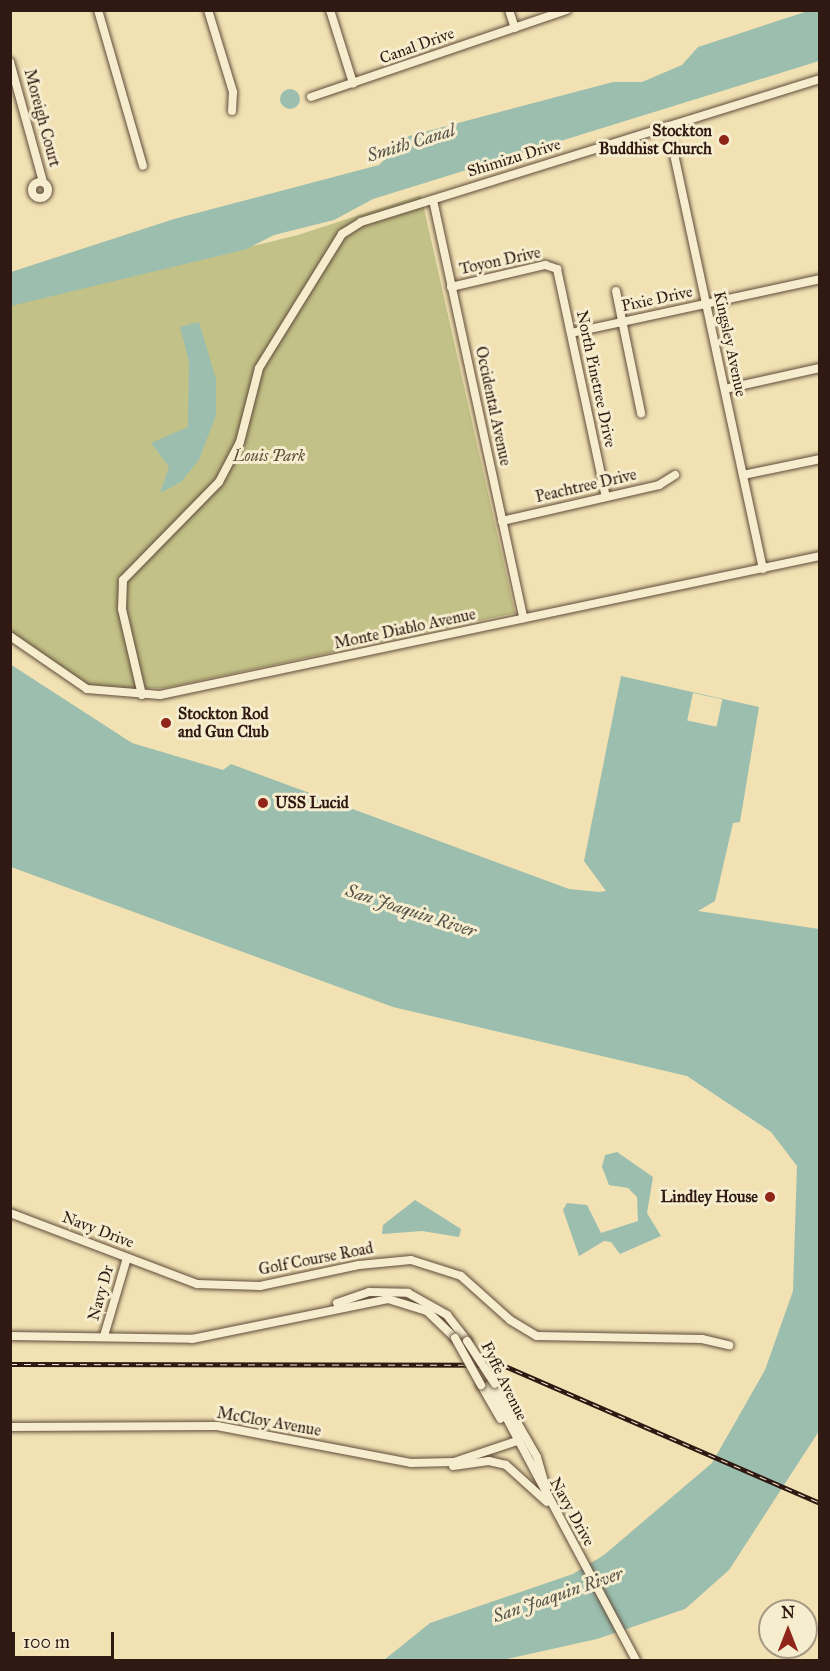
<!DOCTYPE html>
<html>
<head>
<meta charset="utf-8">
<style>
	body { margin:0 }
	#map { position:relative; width:830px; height:1671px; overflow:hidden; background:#f1e1b3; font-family:"IM FELL Great Primer",serif }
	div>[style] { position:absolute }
	.green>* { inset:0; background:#c2c187 }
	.water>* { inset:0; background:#9bbeae }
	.round { border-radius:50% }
	.pier>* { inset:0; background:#f1e1b3; transform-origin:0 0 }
	.roads { filter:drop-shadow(0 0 2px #604b3a) drop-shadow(0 0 2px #604b3a) }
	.minor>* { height:8px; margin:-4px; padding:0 4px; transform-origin:4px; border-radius:4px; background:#f6ecce }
	.minor>.ring { margin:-4px; padding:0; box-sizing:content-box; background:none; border:8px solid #f6ecce; border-radius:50% }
	.rail>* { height:4.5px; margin-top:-2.25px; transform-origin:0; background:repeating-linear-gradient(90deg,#f6ecce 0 7px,#2f1912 0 14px); box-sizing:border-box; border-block:2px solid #2f1912 }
	.bridges { filter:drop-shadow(0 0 2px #604b3a) drop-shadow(0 0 2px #604b3a) }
	.minor-bridge>* { height:8px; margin:-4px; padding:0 4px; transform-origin:4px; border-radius:4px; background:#f6ecce }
	.dots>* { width:16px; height:16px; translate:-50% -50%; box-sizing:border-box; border:3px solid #f6ecce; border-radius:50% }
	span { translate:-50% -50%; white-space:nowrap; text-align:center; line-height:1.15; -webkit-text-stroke:6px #f6ecce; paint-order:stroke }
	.street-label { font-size:16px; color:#2f1912 }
	.poi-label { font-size:16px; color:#2f1912; font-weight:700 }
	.right { translate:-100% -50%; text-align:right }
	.left { translate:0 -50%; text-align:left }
	.park-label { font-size:16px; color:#5b4b35; font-style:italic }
	.water-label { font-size:18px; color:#555349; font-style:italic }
	.frame { position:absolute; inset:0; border:12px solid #2f1912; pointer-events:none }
	.north { position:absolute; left:758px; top:1599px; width:60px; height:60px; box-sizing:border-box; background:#f6ecce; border:2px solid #a69883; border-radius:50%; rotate:0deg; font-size:16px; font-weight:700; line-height:24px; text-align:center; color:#2f1912 }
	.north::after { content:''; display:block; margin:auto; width:21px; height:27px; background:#8f2418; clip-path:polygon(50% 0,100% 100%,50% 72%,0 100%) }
	.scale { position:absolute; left:12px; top:1632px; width:102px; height:27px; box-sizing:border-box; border:3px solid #2f1912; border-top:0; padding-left:8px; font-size:18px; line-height:21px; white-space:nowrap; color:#2f1912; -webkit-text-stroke:4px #f6ecce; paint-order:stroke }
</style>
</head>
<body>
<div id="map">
	<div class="green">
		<i style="clip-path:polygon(421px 195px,515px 613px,165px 688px,106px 689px,73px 681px,11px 634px,10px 305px,298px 235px)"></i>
	</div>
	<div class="water">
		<i style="clip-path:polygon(811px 10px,819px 11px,819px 61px,373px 199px,334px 220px,274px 235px,247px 249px,11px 306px,11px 272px,174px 219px,379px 165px,409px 136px,613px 82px,642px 82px,682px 65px,698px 47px)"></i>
		<i class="round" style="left:280px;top:89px;width:20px;height:20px"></i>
		<i style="clip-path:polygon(199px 322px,216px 379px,216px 415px,199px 460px,181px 482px,160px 493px,169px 467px,151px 443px,188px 427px,189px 362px,180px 327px)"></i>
		<i style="clip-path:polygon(10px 664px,132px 743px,223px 770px,231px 764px,569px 889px,599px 892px,606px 891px,584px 861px,621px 676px,759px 707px,740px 822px,733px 823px,715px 901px,698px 911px,819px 929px,819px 1431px,729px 1570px,685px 1609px,597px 1639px,502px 1660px,384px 1660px,430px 1623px,573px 1574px,604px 1555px,712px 1463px,765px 1370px,793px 1291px,797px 1166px,771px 1132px,687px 1076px,393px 1007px,11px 867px)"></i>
		<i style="clip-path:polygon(617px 1152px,653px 1177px,647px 1213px,661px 1236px,620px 1254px,611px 1242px,604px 1241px,579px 1256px,563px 1210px,567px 1203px,587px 1205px,601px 1233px,638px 1221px,637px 1197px,628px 1188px,609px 1185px,602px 1167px,605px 1155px)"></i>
		<i style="clip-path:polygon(415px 1200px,461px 1229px,459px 1237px,422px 1231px,382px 1234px,383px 1225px)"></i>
	</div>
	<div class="pier">
		<i style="left:693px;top:693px;width:30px;height:28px;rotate:12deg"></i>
	</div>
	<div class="roads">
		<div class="minor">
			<i style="left:98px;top:10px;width:162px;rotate:73.9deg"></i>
			<i style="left:208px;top:10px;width:86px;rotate:73deg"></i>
			<i style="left:233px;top:92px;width:19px;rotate:93deg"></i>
			<i style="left:330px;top:10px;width:77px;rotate:72.5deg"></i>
			<i style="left:509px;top:10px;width:19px;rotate:72deg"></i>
			<i style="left:10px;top:62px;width:124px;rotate:74.6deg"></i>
			<i style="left:311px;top:97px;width:270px;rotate:-18.8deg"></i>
			<i style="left:668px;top:126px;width:453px;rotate:77.9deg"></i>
			<i class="ring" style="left:32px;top:182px;width:8px;height:8px"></i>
			<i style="left:433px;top:200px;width:428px;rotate:77.8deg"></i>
			<i style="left:451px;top:287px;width:97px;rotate:-13.2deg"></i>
			<i style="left:545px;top:265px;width:13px;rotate:18deg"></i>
			<i style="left:557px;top:269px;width:233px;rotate:77.9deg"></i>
			<i style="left:616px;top:291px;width:125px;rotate:78.4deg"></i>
			<i style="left:571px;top:333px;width:255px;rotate:-12.2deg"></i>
			<i style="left:725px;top:389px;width:97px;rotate:-12.5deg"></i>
			<i style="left:743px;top:475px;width:79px;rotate:-11.7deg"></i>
			<i style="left:502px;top:521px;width:161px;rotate:-12.9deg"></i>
			<i style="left:659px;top:485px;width:19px;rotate:-32deg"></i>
			<i style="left:10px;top:636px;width:93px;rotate:34.5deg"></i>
			<i style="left:87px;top:689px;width:73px;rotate:4.7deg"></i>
			<i style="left:160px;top:695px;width:674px;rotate:-11.89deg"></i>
			<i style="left:142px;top:695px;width:88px;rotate:-103.1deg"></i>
			<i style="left:122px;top:609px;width:29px;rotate:-88deg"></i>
			<i style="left:123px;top:580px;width:137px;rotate:-45.6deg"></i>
			<i style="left:219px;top:482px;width:45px;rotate:-62.3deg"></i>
			<i style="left:240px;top:442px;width:76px;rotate:-75.6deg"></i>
			<i style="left:259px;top:368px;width:158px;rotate:-58.2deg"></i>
			<i style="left:342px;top:234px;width:22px;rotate:-32deg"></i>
			<i style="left:361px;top:222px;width:481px;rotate:-17.3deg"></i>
			<i style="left:10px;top:1213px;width:200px;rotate:20.8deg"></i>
			<i style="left:197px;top:1284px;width:63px;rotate:1.8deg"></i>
			<i style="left:260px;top:1286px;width:101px;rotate:-12deg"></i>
			<i style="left:359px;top:1265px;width:52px;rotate:-5.5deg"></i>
			<i style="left:411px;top:1260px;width:52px;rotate:17.7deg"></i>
			<i style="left:461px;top:1276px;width:66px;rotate:41.9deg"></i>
			<i style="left:510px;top:1320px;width:31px;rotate:31deg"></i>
			<i style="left:537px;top:1336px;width:165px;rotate:1deg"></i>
			<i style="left:702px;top:1339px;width:28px;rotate:13deg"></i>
			<i style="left:337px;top:1303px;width:34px;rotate:-19deg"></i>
			<i style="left:369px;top:1292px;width:39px;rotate:1deg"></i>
			<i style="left:408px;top:1293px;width:45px;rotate:29.4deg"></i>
			<i style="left:447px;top:1315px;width:33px;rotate:52deg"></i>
			<i style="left:10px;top:1336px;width:182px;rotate:0.9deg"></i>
			<i style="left:192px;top:1339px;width:200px;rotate:-11.5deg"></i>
			<i style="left:388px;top:1299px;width:41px;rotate:17.1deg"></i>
			<i style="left:427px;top:1311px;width:39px;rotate:44deg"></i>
			<i style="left:104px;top:1336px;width:81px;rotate:-73.6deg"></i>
			<i style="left:495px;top:1384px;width:84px;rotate:60.1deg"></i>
			<i style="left:537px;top:1457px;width:33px;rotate:74deg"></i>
			<i style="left:481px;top:1385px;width:39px;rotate:60deg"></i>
			<i style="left:489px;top:1385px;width:312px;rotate:61.9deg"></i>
			<i style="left:10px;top:1427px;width:207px;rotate:-0.3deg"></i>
			<i style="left:217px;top:1426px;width:197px;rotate:10.8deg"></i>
			<i style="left:411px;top:1463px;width:43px;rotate:-1.3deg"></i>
			<i style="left:454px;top:1462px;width:66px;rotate:-18.4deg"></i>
			<i style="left:453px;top:1466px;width:36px;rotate:-8deg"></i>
			<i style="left:489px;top:1461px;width:17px;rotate:13deg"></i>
			<i style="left:506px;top:1465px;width:55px;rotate:42.1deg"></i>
		</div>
	</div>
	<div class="rail">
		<i style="left:10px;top:1364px;width:493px;rotate:0.1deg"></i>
		<i style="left:503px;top:1365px;width:346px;rotate:23.5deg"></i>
	</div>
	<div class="bridges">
		<div class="minor-bridge">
			<i style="left:455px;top:1338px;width:54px;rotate:61deg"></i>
			<i style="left:467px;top:1341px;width:51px;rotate:56.9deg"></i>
		</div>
	</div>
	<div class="dots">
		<i style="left:724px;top:140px;background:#8f2418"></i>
		<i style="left:166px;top:723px;background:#8f2418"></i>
		<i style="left:263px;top:803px;background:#8f2418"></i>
		<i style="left:770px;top:1197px;background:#8f2418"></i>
	</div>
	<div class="street-label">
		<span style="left:417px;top:46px;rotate:-20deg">Canal Drive</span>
		<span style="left:42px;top:118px;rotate:75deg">Moreigh Court</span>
		<span style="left:514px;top:158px;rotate:-17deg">Shimizu Drive</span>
		<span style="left:500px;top:261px;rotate:-12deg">Toyon Drive</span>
		<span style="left:657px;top:299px;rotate:-12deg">Pixie Drive</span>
		<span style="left:730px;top:344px;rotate:78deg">Kingsley Avenue</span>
		<span style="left:596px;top:379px;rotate:78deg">North Pinetree Drive</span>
		<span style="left:493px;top:406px;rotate:78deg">Occidental Avenue</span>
		<span style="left:586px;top:486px;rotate:-13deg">Peachtree Drive</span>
		<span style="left:405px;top:629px;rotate:-12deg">Monte Diablo Avenue</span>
		<span style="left:98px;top:1230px;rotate:21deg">Navy Drive</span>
		<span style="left:316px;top:1259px;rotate:-11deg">Golf Course Road</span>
		<span style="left:101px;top:1293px;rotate:-74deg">Navy Dr</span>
		<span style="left:504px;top:1381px;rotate:64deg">Fyffe Avenue</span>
		<span style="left:269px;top:1422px;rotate:10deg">McCloy Avenue</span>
		<span style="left:572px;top:1512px;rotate:61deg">Navy Drive</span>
	</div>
	<div class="poi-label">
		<span class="right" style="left:712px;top:140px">Stockton<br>Buddhist Church</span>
		<span class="left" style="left:178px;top:723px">Stockton Rod<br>and Gun Club</span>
		<span class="left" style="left:275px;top:803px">USS Lucid</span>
		<span class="right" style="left:758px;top:1197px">Lindley House</span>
	</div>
	<div class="park-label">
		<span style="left:269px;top:456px">Louis Park</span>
	</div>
	<div class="water-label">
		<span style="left:411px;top:143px;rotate:-17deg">Smith Canal</span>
		<span style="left:411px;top:911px;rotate:18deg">San Joaquin River</span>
		<span style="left:558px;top:1595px;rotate:-19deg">San Joaquin River</span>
	</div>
	<div class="frame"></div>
	<div class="north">N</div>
	<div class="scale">100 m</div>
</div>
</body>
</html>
